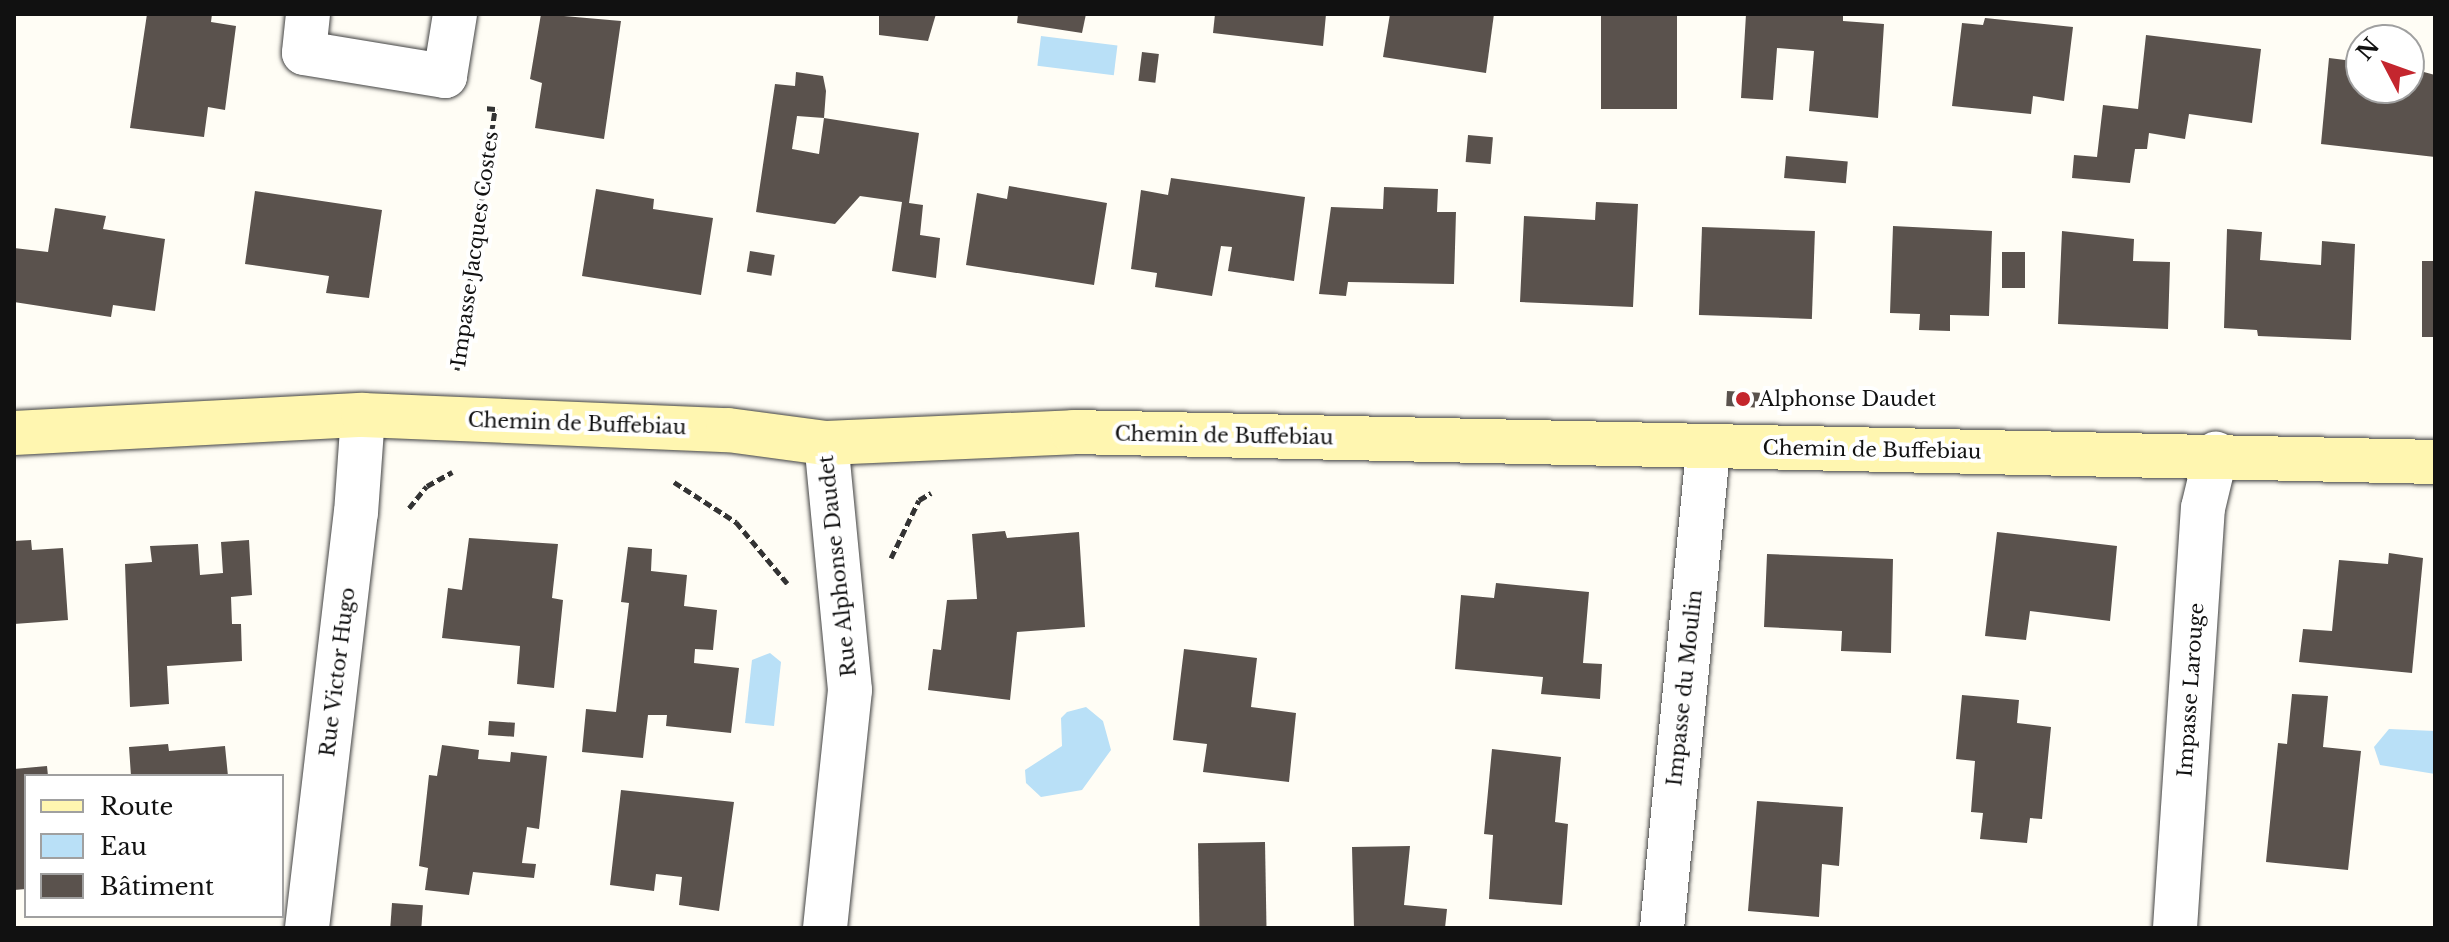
<!DOCTYPE html>
<html>
<head>
<meta charset="utf-8">
<style>
	body { margin:0 }
	#map { position:relative; width:2449px; height:942px; overflow:hidden; background:#fffdf5; font-family:"Libre Baskerville",serif }
	div>[style] { position:absolute }
	.water>* { inset:0; background:#b9e0f7; transform-origin:0 0 }
	.building>* { inset:0; background:#5a524d; transform-origin:0 0 }
	.path>* { height:5px; margin-top:-2.5px; transform-origin:0; background:repeating-linear-gradient(90deg,#333 0 8px,transparent 0 12px) }
	.roads { filter:drop-shadow(0 0 2px #444) drop-shadow(0 0 2px #444) }
	.street>* { height:44px; margin:-22px; padding:0 22px; transform-origin:22px; border-radius:22px; background:#fff }
	.secondary>* { height:44px; margin:-22px; padding:0 22px; transform-origin:22px; border-radius:22px; background:#fff6b0 }
	.dots>* { width:22px; height:22px; translate:-50% -50%; box-sizing:border-box; border:4px solid #fff; border-radius:50% }
	span { translate:-50% -50%; white-space:nowrap; text-align:center; line-height:1.15; -webkit-text-stroke:8px #fff; paint-order:stroke }
	.street-label { font-size:20px; color:#111 }
	.poi-label { font-size:20px; color:#111 }
	.left { translate:0 -50%; text-align:left }
	.frame { position:absolute; inset:0; border:16px solid #111; pointer-events:none }
	.legend { position:absolute; left:24px; top:774px; width:260px; height:144px; box-sizing:border-box; background:#fff; border:2px solid #a0a0a0; margin:0; padding:10px 14px; list-style:none; font-size:24px; color:#111 }
	.legend li { display:flex; align-items:center; gap:16px; height:40px }
	.legend b { width:40px; border:2px solid #a0a0a0 }
	.north { position:absolute; left:2345px; top:24px; width:80px; height:80px; box-sizing:border-box; background:#fff; border:2px solid #a0a0a0; border-radius:50%; rotate:311deg; font-size:22px; font-weight:700; line-height:32px; text-align:center; color:#111 }
	.north::after { content:''; display:block; margin:auto; width:28px; height:36px; background:#c4262e; clip-path:polygon(50% 0,100% 100%,50% 72%,0 100%) }
</style>
</head>
<body>
<div id="map">
	<div class="water">
		<i style="left:1041px;top:36px;width:77px;height:30px;rotate:7deg"></i>
		<i style="clip-path:polygon(770px 653px,781px 662px,774px 726px,745px 723px,752px 660px)"></i>
		<i style="clip-path:polygon(1086px 707px,1103px 721px,1111px 750px,1082px 790px,1041px 797px,1026px 783px,1025px 770px,1062px 746px,1061px 718px,1067px 712px)"></i>
		<i style="clip-path:polygon(2389px 729px,2435px 731px,2435px 774px,2380px 765px,2374px 747px)"></i>
	</div>
	<div class="building">
		<i style="clip-path:polygon(147px 14px,212px 14px,211px 22px,236px 26px,225px 110px,208px 107px,204px 137px,130px 128px)"></i>
		<i style="clip-path:polygon(541px 14px,621px 21px,604px 139px,535px 128px,542px 83px,530px 79px)"></i>
		<i style="clip-path:polygon(879px 14px,936px 14px,928px 41px,879px 35px)"></i>
		<i style="clip-path:polygon(1018px 14px,1086px 14px,1082px 33px,1017px 23px)"></i>
		<i style="clip-path:polygon(1215px 14px,1326px 14px,1323px 46px,1213px 33px)"></i>
		<i style="clip-path:polygon(1390px 14px,1494px 14px,1486px 73px,1383px 57px)"></i>
		<i style="left:1601px;top:14px;width:76px;height:95px"></i>
		<i style="clip-path:polygon(1746px 14px,1843px 14px,1843px 21px,1884px 24px,1878px 118px,1809px 111px,1814px 51px,1777px 48px,1773px 100px,1741px 98px)"></i>
		<i style="clip-path:polygon(1985px 18px,2073px 27px,2064px 101px,2033px 96px,2031px 114px,1952px 106px,1962px 23px,1983px 25px)"></i>
		<i style="clip-path:polygon(2146px 35px,2261px 49px,2252px 123px,2189px 114px,2185px 139px,2149px 133px,2147px 149px,2135px 149px,2130px 183px,2072px 178px,2074px 155px,2097px 157px,2103px 105px,2138px 109px)"></i>
		<i style="left:1142px;top:52px;width:17px;height:29px;rotate:7deg"></i>
		<i style="clip-path:polygon(2329px 58px,2361px 62px,2361px 88px,2409px 88px,2409px 68px,2435px 75px,2435px 157px,2321px 144px)"></i>
		<i style="clip-path:polygon(796px 72px,823px 76px,826px 91px,824px 118px,797px 116px,792px 149px,819px 154px,824px 118px,919px 133px,909px 203px,923px 205px,920px 235px,940px 238px,936px 278px,892px 271px,902px 202px,860px 196px,835px 224px,756px 212px,775px 84px,795px 86px)"></i>
		<i style="left:1468px;top:135px;width:25px;height:27px;rotate:5deg"></i>
		<i style="left:1786px;top:156px;width:62px;height:22px;rotate:5deg"></i>
		<i style="clip-path:polygon(1171px 178px,1305px 197px,1294px 281px,1228px 271px,1232px 247px,1221px 246px,1212px 296px,1155px 287px,1157px 273px,1131px 269px,1141px 190px,1168px 195px)"></i>
		<i style="clip-path:polygon(1009px 186px,1107px 203px,1094px 285px,966px 265px,977px 193px,1007px 199px)"></i>
		<i style="clip-path:polygon(1384px 187px,1438px 189px,1437px 212px,1456px 212px,1454px 284px,1348px 282px,1346px 296px,1319px 294px,1331px 207px,1383px 209px)"></i>
		<i style="clip-path:polygon(596px 189px,654px 199px,653px 209px,713px 218px,701px 295px,582px 276px)"></i>
		<i style="clip-path:polygon(255px 191px,382px 210px,369px 298px,326px 293px,329px 276px,245px 264px)"></i>
		<i style="clip-path:polygon(1596px 202px,1638px 204px,1633px 307px,1520px 302px,1524px 216px,1595px 220px)"></i>
		<i style="clip-path:polygon(55px 208px,106px 216px,103px 229px,165px 239px,155px 311px,113px 305px,111px 317px,14px 302px,14px 248px,48px 252px)"></i>
		<i style="clip-path:polygon(1893px 226px,1992px 231px,1989px 316px,1950px 315px,1950px 331px,1919px 330px,1920px 314px,1890px 313px)"></i>
		<i style="left:1702px;top:227px;width:113px;height:88px;rotate:2deg"></i>
		<i style="clip-path:polygon(2227px 229px,2262px 232px,2260px 260px,2321px 265px,2322px 241px,2355px 244px,2351px 340px,2258px 336px,2257px 330px,2224px 328px)"></i>
		<i style="clip-path:polygon(2062px 231px,2134px 239px,2133px 261px,2170px 262px,2168px 329px,2058px 324px)"></i>
		<i style="left:750px;top:251px;width:25px;height:21px;rotate:9deg"></i>
		<i style="left:2002px;top:252px;width:23px;height:36px"></i>
		<i style="left:2422px;top:261px;width:13px;height:76px"></i>
		<i style="left:1727px;top:391px;width:33px;height:15px;rotate:3deg"></i>
		<i style="clip-path:polygon(1005px 531px,1007px 538px,1079px 532px,1085px 627px,1017px 632px,1010px 700px,928px 690px,933px 649px,941px 650px,947px 600px,977px 599px,972px 534px)"></i>
		<i style="clip-path:polygon(1997px 532px,2117px 546px,2110px 621px,2030px 611px,2026px 640px,1985px 636px)"></i>
		<i style="clip-path:polygon(469px 538px,558px 544px,552px 598px,563px 600px,554px 688px,517px 684px,520px 646px,442px 638px,448px 588px,462px 590px)"></i>
		<i style="clip-path:polygon(31px 540px,32px 550px,63px 548px,68px 620px,14px 624px,14px 541px)"></i>
		<i style="clip-path:polygon(249px 540px,252px 595px,231px 597px,232px 624px,241px 624px,242px 661px,167px 666px,169px 704px,130px 707px,125px 564px,152px 562px,150px 546px,198px 544px,200px 575px,223px 573px,221px 542px)"></i>
		<i style="clip-path:polygon(628px 547px,652px 549px,651px 571px,687px 575px,684px 606px,717px 610px,713px 650px,695px 649px,694px 663px,739px 668px,731px 733px,666px 726px,667px 715px,648px 715px,643px 758px,582px 752px,586px 709px,616px 712px,629px 603px,621px 602px)"></i>
		<i style="clip-path:polygon(2389px 553px,2423px 558px,2412px 673px,2299px 662px,2303px 629px,2332px 631px,2339px 560px,2388px 564px)"></i>
		<i style="clip-path:polygon(1767px 554px,1893px 559px,1891px 653px,1841px 651px,1842px 631px,1764px 627px)"></i>
		<i style="clip-path:polygon(1496px 583px,1589px 592px,1583px 663px,1602px 664px,1600px 699px,1541px 694px,1543px 677px,1455px 669px,1461px 595px,1494px 598px)"></i>
		<i style="clip-path:polygon(1184px 649px,1257px 658px,1251px 707px,1296px 713px,1289px 782px,1203px 772px,1207px 744px,1173px 740px)"></i>
		<i style="clip-path:polygon(2292px 694px,2328px 696px,2323px 747px,2361px 751px,2348px 870px,2266px 862px,2278px 743px,2287px 744px)"></i>
		<i style="clip-path:polygon(1962px 695px,2019px 700px,2017px 723px,2051px 727px,2042px 819px,2030px 818px,2027px 843px,1980px 839px,1983px 813px,1971px 812px,1975px 761px,1956px 759px)"></i>
		<i style="left:489px;top:721px;width:26px;height:14px;rotate:4deg"></i>
		<i style="clip-path:polygon(168px 744px,169px 751px,225px 746px,228px 776px,131px 776px,129px 747px)"></i>
		<i style="clip-path:polygon(442px 745px,479px 750px,478px 759px,510px 762px,511px 752px,547px 756px,539px 829px,527px 827px,522px 863px,536px 864px,534px 878px,473px 872px,469px 895px,425px 890px,428px 868px,419px 866px,429px 775px,437px 776px)"></i>
		<i style="clip-path:polygon(1492px 749px,1561px 757px,1555px 822px,1568px 824px,1562px 905px,1489px 899px,1493px 835px,1484px 834px)"></i>
		<i style="clip-path:polygon(47px 766px,48px 776px,26px 776px,26px 889px,14px 890px,14px 769px)"></i>
		<i style="clip-path:polygon(621px 790px,734px 802px,719px 911px,679px 905px,682px 877px,656px 874px,654px 891px,610px 885px)"></i>
		<i style="clip-path:polygon(1757px 801px,1843px 807px,1839px 866px,1822px 864px,1819px 917px,1748px 911px)"></i>
		<i style="left:1265px;top:842px;width:86px;height:67px;rotate:89deg"></i>
		<i style="clip-path:polygon(1410px 846px,1404px 905px,1447px 909px,1445px 928px,1354px 928px,1352px 847px)"></i>
		<i style="left:392px;top:903px;width:31px;height:25px;rotate:4deg"></i>
	</div>
	<div class="path">
		<i style="left:457px;top:370px;width:264px;rotate:-81.7deg"></i>
		<i style="left:495px;top:109px;width:11px;rotate:-175deg"></i>
		<i style="left:674px;top:482px;width:74px;rotate:32.8deg"></i>
		<i style="left:736px;top:522px;width:80px;rotate:50.1deg"></i>
		<i style="left:409px;top:508px;width:28px;rotate:-51deg"></i>
		<i style="left:427px;top:486px;width:29px;rotate:-29deg"></i>
		<i style="left:891px;top:558px;width:64px;rotate:-64.2deg"></i>
		<i style="left:919px;top:500px;width:14px;rotate:-30deg"></i>
	</div>
	<div class="roads">
		<div class="street">
			<i style="left:308px;top:14px;width:39px;rotate:96deg"></i>
			<i style="left:304px;top:53px;width:143px;rotate:9.3deg"></i>
			<i style="left:445px;top:76px;width:63px;rotate:-80.8deg"></i>
			<i style="left:307px;top:928px;width:418px;rotate:-83.3deg"></i>
			<i style="left:356px;top:513px;width:98px;rotate:-85.9deg"></i>
			<i style="left:825px;top:928px;width:239px;rotate:-84deg"></i>
			<i style="left:850px;top:690px;width:248px;rotate:-95.5deg"></i>
			<i style="left:1662px;top:928px;width:482px;rotate:-84.5deg"></i>
			<i style="left:2175px;top:928px;width:421px;rotate:-86.2deg"></i>
			<i style="left:2203px;top:508px;width:56px;rotate:-76.5deg"></i>
		</div>
		<div class="secondary">
			<i style="left:14px;top:433px;width:349px;rotate:-3deg"></i>
			<i style="left:363px;top:415px;width:365px;rotate:2.4deg"></i>
			<i style="left:728px;top:430px;width:99px;rotate:7.6deg"></i>
			<i style="left:826px;top:443px;width:247px;rotate:-2.5deg"></i>
			<i style="left:1073px;top:432px;width:1362px;rotate:1.26deg"></i>
		</div>
	</div>
	<div class="dots">
		<i style="left:1743px;top:399px;background:#c4262e"></i>
	</div>
	<div class="street-label">
		<span style="left:475px;top:249px;rotate:-82deg">Impasse Jacques Costes</span>
		<span style="left:577px;top:424px;rotate:2deg">Chemin de Buffebiau</span>
		<span style="left:1224px;top:436px;rotate:1deg">Chemin de Buffebiau</span>
		<span style="left:1872px;top:450px;rotate:1deg">Chemin de Buffebiau</span>
		<span style="left:838px;top:566px;rotate:-96deg">Rue Alphonse Daudet</span>
		<span style="left:338px;top:672px;rotate:-83deg">Rue Victor Hugo</span>
		<span style="left:1685px;top:688px;rotate:-84deg">Impasse du Moulin</span>
		<span style="left:2191px;top:690px;rotate:-86deg">Impasse Larouge</span>
	</div>
	<div class="poi-label">
		<span class="left" style="left:1759px;top:399px">Alphonse Daudet</span>
	</div>
	<div class="frame"></div>
	<ul class="legend">
	<li><b style="height:10px;background:#fff6b0"></b>Route</li>
	<li><b style="height:22px;background:#b9e0f7"></b>Eau</li>
	<li><b style="height:22px;background:#5a524d"></b>Bâtiment</li>
	</ul>
	<div class="north">N</div>
</div>
</body>
</html>
